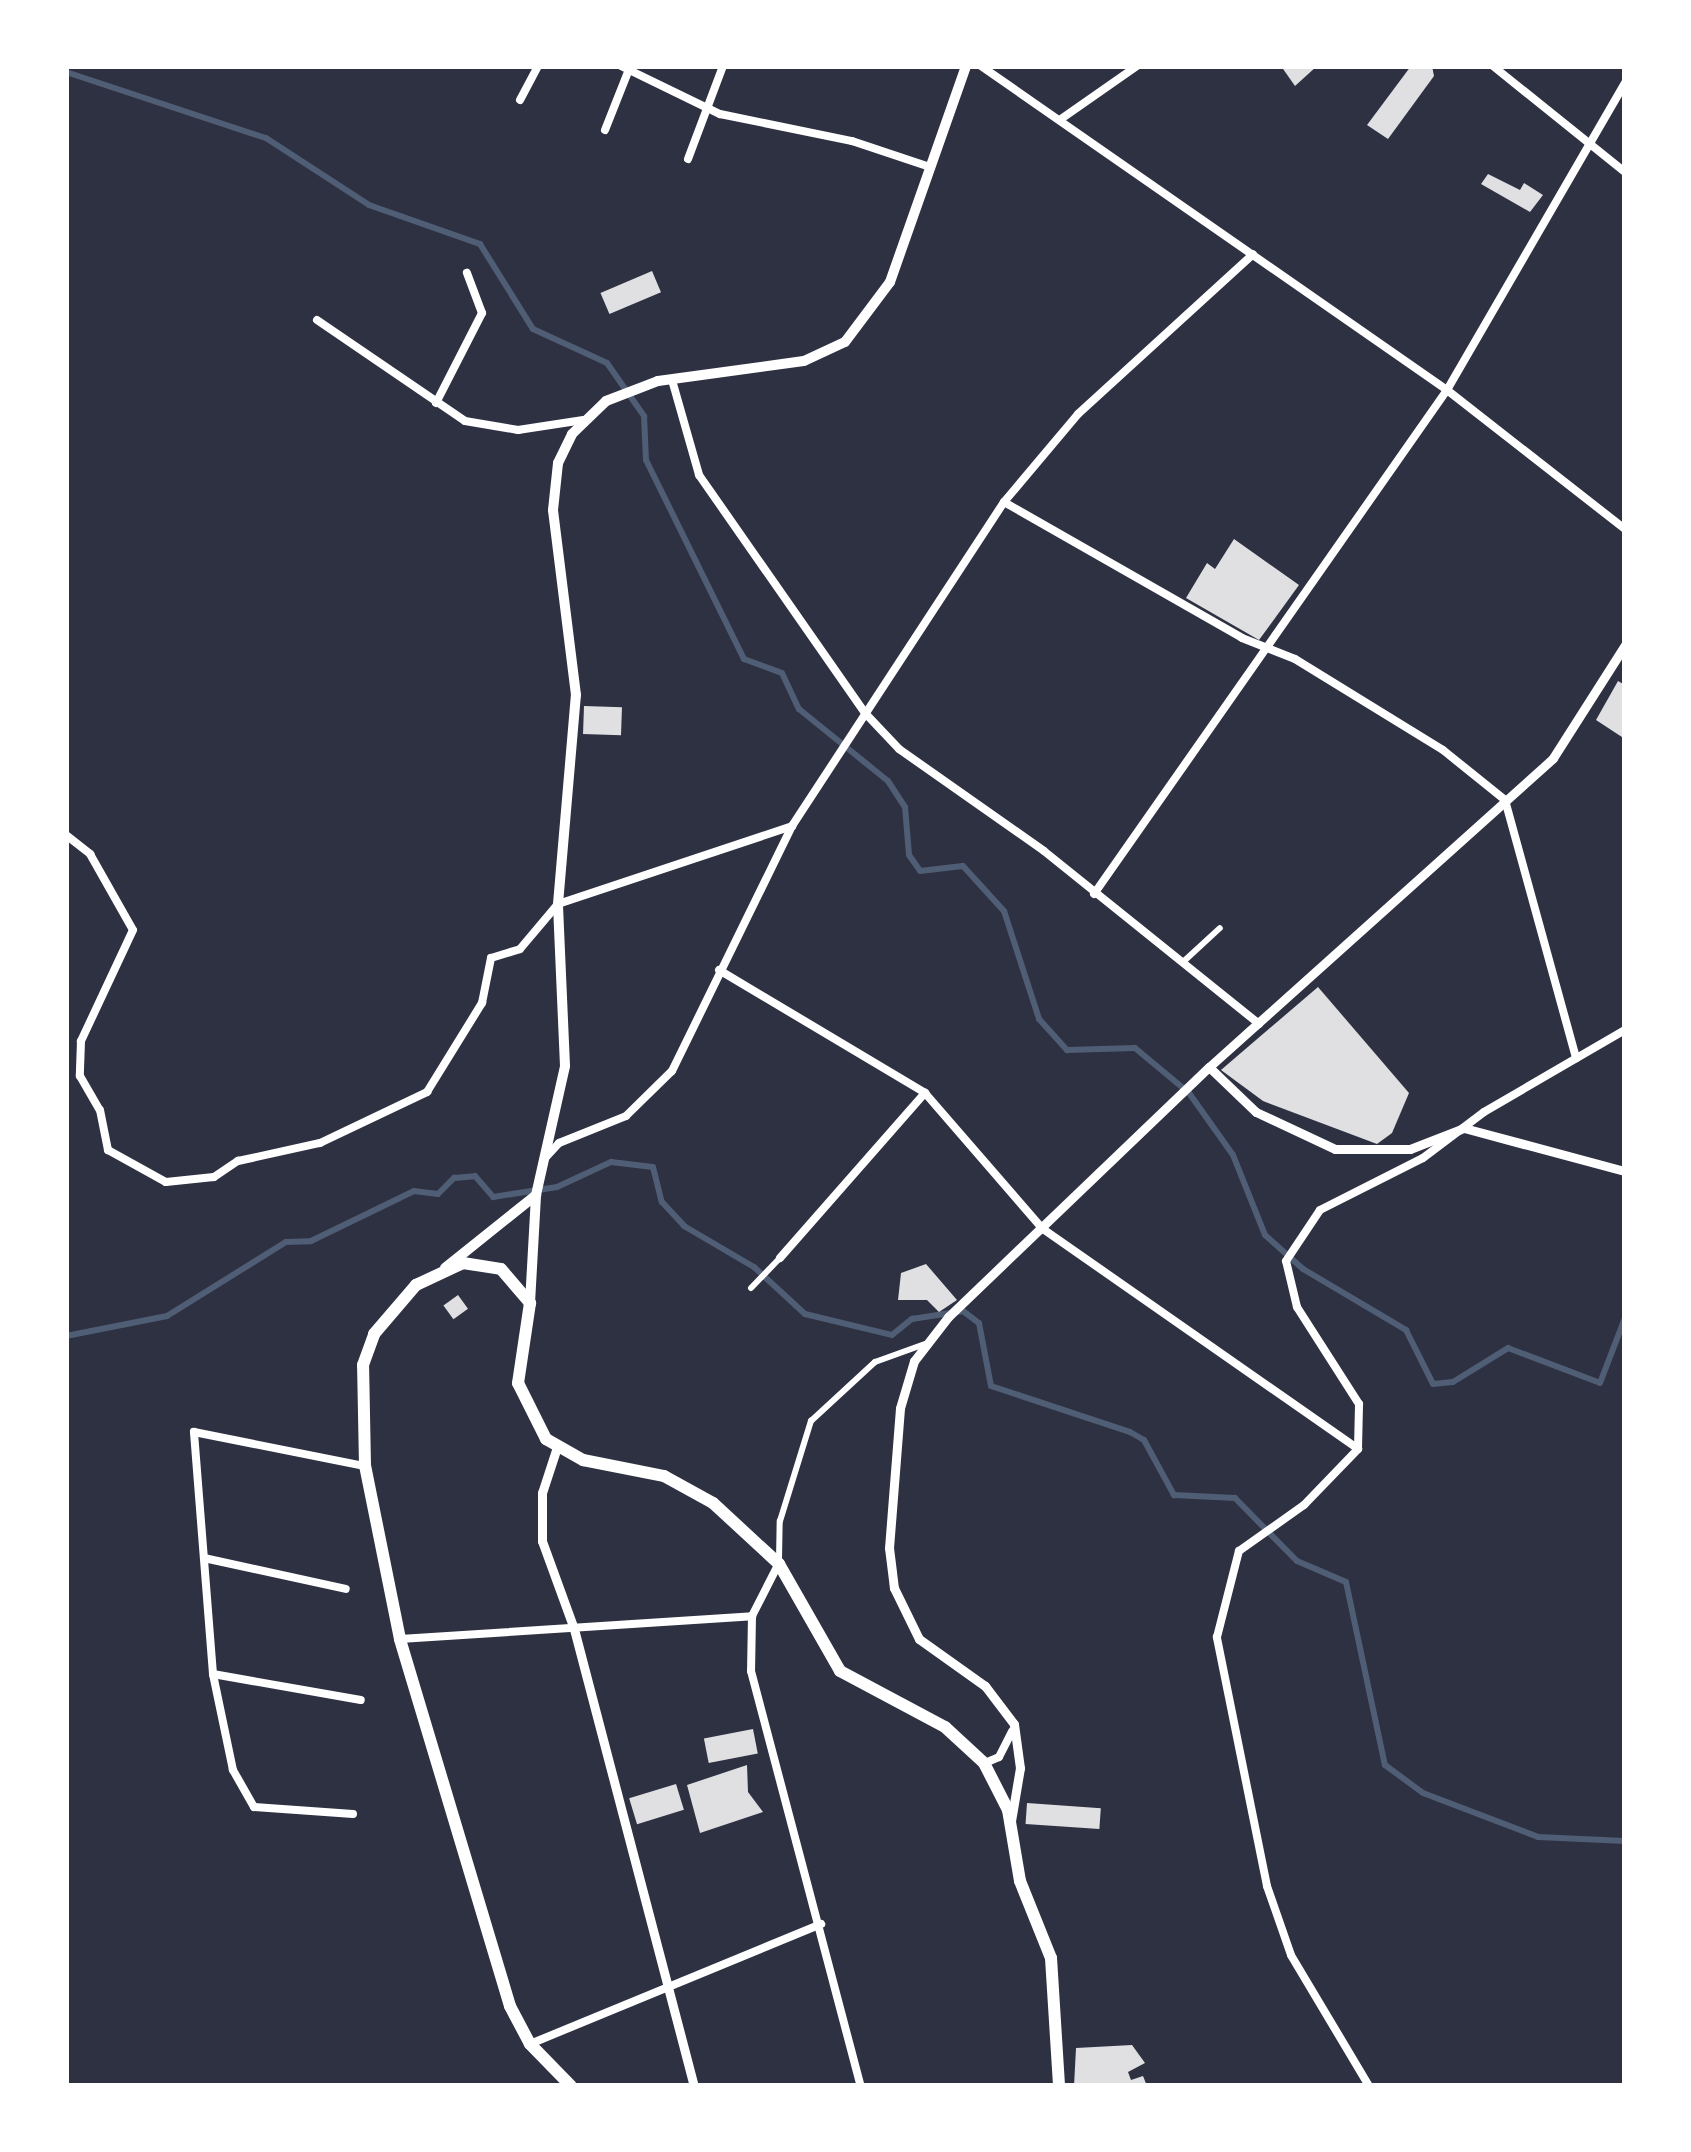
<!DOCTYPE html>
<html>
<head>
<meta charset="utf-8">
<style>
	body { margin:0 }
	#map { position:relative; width:1691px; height:2152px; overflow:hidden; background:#2d3142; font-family:"Public Sans",sans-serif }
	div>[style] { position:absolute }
	.stream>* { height:6px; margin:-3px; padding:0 3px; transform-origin:3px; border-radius:3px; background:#4f5d75 }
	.building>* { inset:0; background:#e0e0e3; transform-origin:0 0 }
	.pedestrian>* { height:6px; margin:-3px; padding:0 3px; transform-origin:3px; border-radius:3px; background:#fff }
	.minor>* { height:8px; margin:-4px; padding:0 4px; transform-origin:4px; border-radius:4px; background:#fff }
	.tertiary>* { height:9px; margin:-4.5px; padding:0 4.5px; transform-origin:4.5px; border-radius:4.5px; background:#fff }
	.secondary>* { height:10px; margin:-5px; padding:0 5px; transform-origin:5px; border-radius:5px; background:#fff }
	.primary>* { height:12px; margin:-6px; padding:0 6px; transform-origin:6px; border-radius:6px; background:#fff }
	span { translate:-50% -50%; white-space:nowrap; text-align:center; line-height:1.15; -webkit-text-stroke:12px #fff; paint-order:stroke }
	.frame { position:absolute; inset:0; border:69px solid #fff; pointer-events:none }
</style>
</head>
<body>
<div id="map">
	<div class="stream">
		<i style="left:66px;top:72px;width:211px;rotate:18.3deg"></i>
		<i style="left:266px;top:138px;width:123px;rotate:33deg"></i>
		<i style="left:369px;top:205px;width:118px;rotate:19.4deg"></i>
		<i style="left:480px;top:244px;width:100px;rotate:58.1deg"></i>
		<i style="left:533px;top:329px;width:81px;rotate:24.7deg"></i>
		<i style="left:607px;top:363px;width:65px;rotate:55.1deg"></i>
		<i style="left:644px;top:416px;width:44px;rotate:87.4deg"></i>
		<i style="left:646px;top:460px;width:222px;rotate:63.8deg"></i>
		<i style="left:744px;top:659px;width:40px;rotate:20.2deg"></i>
		<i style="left:782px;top:673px;width:40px;rotate:65deg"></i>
		<i style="left:799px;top:709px;width:114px;rotate:39deg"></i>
		<i style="left:888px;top:781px;width:31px;rotate:57deg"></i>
		<i style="left:905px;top:807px;width:48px;rotate:85.2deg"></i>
		<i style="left:909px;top:855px;width:19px;rotate:55deg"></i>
		<i style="left:920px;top:871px;width:43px;rotate:-6.6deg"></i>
		<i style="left:963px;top:866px;width:61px;rotate:47.7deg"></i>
		<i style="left:1004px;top:911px;width:114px;rotate:72deg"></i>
		<i style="left:1039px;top:1019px;width:42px;rotate:47.9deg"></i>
		<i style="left:1067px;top:1050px;width:68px;rotate:-1.7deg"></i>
		<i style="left:1135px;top:1048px;width:70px;rotate:39.8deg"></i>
		<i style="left:1189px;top:1093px;width:76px;rotate:54.6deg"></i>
		<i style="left:1233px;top:1155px;width:86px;rotate:68.2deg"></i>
		<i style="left:1265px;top:1235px;width:51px;rotate:41.8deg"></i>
		<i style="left:1303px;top:1269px;width:120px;rotate:30.6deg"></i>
		<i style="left:1406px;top:1330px;width:60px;rotate:63.4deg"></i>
		<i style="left:1433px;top:1384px;width:20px;rotate:-6deg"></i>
		<i style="left:1453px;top:1382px;width:65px;rotate:-31.7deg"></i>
		<i style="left:1508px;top:1348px;width:98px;rotate:20.8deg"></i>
		<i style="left:1600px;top:1383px;width:70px;rotate:-69deg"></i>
		<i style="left:66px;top:1336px;width:103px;rotate:-11.2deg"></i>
		<i style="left:167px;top:1316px;width:140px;rotate:-31.9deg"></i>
		<i style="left:286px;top:1242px;width:25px;rotate:-2deg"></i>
		<i style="left:311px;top:1241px;width:114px;rotate:-25.9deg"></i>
		<i style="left:414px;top:1191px;width:24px;rotate:7deg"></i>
		<i style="left:438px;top:1194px;width:23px;rotate:-45deg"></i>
		<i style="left:454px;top:1178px;width:21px;rotate:-5deg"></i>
		<i style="left:475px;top:1176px;width:28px;rotate:49deg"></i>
		<i style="left:493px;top:1197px;width:65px;rotate:-8.9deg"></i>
		<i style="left:557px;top:1187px;width:60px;rotate:-24.8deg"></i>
		<i style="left:611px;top:1162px;width:42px;rotate:6.8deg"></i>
		<i style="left:653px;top:1167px;width:36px;rotate:76deg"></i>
		<i style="left:662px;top:1202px;width:33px;rotate:47deg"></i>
		<i style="left:684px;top:1226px;width:81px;rotate:30.4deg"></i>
		<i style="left:754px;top:1267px;width:69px;rotate:42.7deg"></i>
		<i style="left:805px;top:1314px;width:89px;rotate:13.6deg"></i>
		<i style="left:892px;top:1335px;width:26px;rotate:-39deg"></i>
		<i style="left:912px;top:1319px;width:52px;rotate:-8.9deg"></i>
		<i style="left:963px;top:1311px;width:20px;rotate:37deg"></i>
		<i style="left:979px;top:1323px;width:64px;rotate:79.2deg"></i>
		<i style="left:991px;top:1386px;width:146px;rotate:18.3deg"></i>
		<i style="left:1130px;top:1432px;width:16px;rotate:30deg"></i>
		<i style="left:1144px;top:1440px;width:63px;rotate:61.4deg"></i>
		<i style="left:1174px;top:1495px;width:61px;rotate:2.8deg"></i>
		<i style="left:1235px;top:1498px;width:88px;rotate:45.5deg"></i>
		<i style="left:1297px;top:1561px;width:53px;rotate:23.2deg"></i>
		<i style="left:1346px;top:1582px;width:187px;rotate:78deg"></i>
		<i style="left:1385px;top:1765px;width:47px;rotate:36.4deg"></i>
		<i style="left:1423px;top:1793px;width:123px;rotate:20.9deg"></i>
		<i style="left:1538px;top:1837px;width:87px;rotate:2.6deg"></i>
	</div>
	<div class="building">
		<i style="clip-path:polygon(1281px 66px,1317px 66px,1295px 86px)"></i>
		<i style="clip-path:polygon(1411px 66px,1432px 66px,1434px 76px,1388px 139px,1367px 125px)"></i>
		<i style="clip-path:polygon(1488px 174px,1520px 190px,1524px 183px,1543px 195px,1530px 212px,1481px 184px)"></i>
		<i style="left:652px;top:271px;width:23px;height:56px;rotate:67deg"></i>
		<i style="clip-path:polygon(1234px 539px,1299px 585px,1259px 640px,1186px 598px,1207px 563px,1215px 569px)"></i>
		<i style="clip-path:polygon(1618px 681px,1625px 685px,1625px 739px,1596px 720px)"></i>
		<i style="left:584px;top:706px;width:38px;height:28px;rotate:2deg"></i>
		<i style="clip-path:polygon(1318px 987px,1409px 1093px,1392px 1133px,1377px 1144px,1263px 1101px,1221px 1070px)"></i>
		<i style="clip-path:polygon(926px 1264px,957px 1300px,939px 1312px,927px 1300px,898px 1300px,901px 1273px)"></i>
		<i style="left:458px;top:1295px;width:17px;height:18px;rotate:54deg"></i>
		<i style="left:753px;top:1729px;width:25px;height:50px;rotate:79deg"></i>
		<i style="clip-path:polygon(747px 1765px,748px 1792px,763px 1812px,700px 1833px,687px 1785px)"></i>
		<i style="left:676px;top:1784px;width:27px;height:49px;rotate:73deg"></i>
		<i style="left:1027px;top:1803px;width:74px;height:21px;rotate:4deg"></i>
		<i style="clip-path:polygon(1132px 2045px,1145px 2063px,1128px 2072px,1131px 2080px,1143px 2076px,1147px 2086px,1074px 2086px,1076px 2048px)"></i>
	</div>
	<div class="pedestrian">
		<i style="left:1183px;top:962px;width:50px;rotate:-42.6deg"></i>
		<i style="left:751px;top:1288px;width:42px;rotate:-46deg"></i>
		<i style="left:779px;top:1560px;width:39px;rotate:-89deg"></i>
		<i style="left:780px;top:1521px;width:105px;rotate:-72.8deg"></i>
		<i style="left:811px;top:1421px;width:87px;rotate:-42.7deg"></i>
		<i style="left:875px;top:1362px;width:53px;rotate:-19.8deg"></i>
	</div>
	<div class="minor">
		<i style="left:621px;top:66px;width:110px;rotate:25.9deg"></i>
		<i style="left:720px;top:114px;width:135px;rotate:11.6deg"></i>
		<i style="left:852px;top:141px;width:79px;rotate:18.4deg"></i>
		<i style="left:981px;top:66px;width:568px;rotate:34.81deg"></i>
		<i style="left:1447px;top:390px;width:226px;rotate:38deg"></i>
		<i style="left:1493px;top:66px;width:169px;rotate:38.8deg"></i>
		<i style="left:520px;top:100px;width:38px;rotate:-62deg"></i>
		<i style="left:1061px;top:119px;width:93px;rotate:-34.9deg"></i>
		<i style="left:605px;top:130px;width:68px;rotate:-68.4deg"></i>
		<i style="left:688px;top:159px;width:99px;rotate:-69.4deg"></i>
		<i style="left:317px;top:320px;width:179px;rotate:34.3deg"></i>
		<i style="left:465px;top:421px;width:54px;rotate:9.6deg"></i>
		<i style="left:518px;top:430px;width:66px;rotate:-8.7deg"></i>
		<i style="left:672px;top:380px;width:99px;rotate:74.1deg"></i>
		<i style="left:699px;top:475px;width:290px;rotate:55.1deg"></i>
		<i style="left:865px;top:713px;width:50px;rotate:46.6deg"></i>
		<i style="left:899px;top:749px;width:177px;rotate:35.1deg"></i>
		<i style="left:1044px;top:851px;width:276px;rotate:38.8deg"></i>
		<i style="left:436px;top:403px;width:101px;rotate:-62.9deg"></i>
		<i style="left:482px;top:313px;width:43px;rotate:-110.6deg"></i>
		<i style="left:1004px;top:502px;width:274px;rotate:29.7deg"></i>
		<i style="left:1242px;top:638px;width:57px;rotate:21.6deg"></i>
		<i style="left:1295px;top:659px;width:174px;rotate:31.6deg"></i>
		<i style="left:1443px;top:750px;width:80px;rotate:38.9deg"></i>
		<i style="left:1505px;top:800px;width:268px;rotate:74.6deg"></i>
		<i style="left:66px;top:835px;width:31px;rotate:38deg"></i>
		<i style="left:90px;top:854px;width:87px;rotate:60.5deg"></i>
		<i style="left:133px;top:930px;width:123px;rotate:115.1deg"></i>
		<i style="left:81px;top:1041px;width:35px;rotate:92deg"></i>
		<i style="left:80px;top:1076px;width:39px;rotate:60deg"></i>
		<i style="left:100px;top:1110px;width:41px;rotate:78.7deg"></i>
		<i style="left:108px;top:1150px;width:66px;rotate:28.9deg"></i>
		<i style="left:166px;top:1182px;width:48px;rotate:-5.9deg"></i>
		<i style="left:214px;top:1177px;width:29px;rotate:-34deg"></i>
		<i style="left:238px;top:1161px;width:84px;rotate:-12.4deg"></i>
		<i style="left:320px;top:1143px;width:119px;rotate:-25.5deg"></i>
		<i style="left:427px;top:1092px;width:105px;rotate:-58.3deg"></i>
		<i style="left:482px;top:1003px;width:46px;rotate:-78.7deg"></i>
		<i style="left:491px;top:958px;width:30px;rotate:-17deg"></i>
		<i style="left:520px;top:949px;width:59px;rotate:-49.8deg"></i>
		<i style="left:558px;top:904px;width:247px;rotate:-18.4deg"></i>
		<i style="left:1094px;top:894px;width:615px;rotate:-54.99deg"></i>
		<i style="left:1447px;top:390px;width:355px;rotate:-59.9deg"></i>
		<i style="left:719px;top:970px;width:240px;rotate:30.8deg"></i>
		<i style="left:925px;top:1093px;width:180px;rotate:49.1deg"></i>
		<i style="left:1043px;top:1229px;width:384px;rotate:34.9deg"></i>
		<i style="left:546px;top:1157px;width:19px;rotate:-47deg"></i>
		<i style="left:559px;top:1143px;width:72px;rotate:-21.9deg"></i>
		<i style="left:626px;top:1116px;width:64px;rotate:-44.4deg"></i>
		<i style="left:672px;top:1071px;width:273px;rotate:-63.9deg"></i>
		<i style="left:792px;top:826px;width:387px;rotate:-56.8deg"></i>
		<i style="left:1004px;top:502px;width:115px;rotate:-49.9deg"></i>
		<i style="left:1078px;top:414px;width:237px;rotate:-42.4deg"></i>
		<i style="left:780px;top:1258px;width:220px;rotate:-48.7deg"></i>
		<i style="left:204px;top:1558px;width:145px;rotate:12.3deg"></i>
		<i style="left:778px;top:1565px;width:57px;rotate:117deg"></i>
		<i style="left:752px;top:1616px;width:55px;rotate:91deg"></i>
		<i style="left:751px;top:1671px;width:429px;rotate:75.2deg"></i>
		<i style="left:400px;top:1639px;width:353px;rotate:-3.7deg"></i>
		<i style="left:213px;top:1674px;width:150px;rotate:10deg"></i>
		<i style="left:985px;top:1763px;width:15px;rotate:-23deg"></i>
		<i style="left:999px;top:1757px;width:29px;rotate:-63deg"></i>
		<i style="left:353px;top:1814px;width:99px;rotate:-176deg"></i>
		<i style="left:254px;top:1807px;width:43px;rotate:-119.6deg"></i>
		<i style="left:233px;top:1770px;width:98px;rotate:-101.8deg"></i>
		<i style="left:213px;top:1674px;width:243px;rotate:-94.5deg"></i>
		<i style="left:194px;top:1432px;width:173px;rotate:11.3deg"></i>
		<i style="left:530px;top:2044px;width:315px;rotate:-22.4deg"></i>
		<i style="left:1369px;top:2086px;width:152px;rotate:-120.8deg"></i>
		<i style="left:1291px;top:1955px;width:73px;rotate:-109.2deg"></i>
		<i style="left:1267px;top:1886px;width:254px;rotate:-101.4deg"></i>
		<i style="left:1217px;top:1637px;width:89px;rotate:-75.7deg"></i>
		<i style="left:1239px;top:1551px;width:80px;rotate:-35.3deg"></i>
		<i style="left:1304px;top:1505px;width:78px;rotate:-46deg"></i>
		<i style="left:1358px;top:1449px;width:45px;rotate:-88.7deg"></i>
		<i style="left:1359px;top:1404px;width:115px;rotate:-122.6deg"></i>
		<i style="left:1297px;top:1307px;width:47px;rotate:-103.4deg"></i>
		<i style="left:1286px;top:1261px;width:61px;rotate:-56.3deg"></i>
		<i style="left:1320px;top:1210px;width:115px;rotate:-26.8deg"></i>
		<i style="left:1423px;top:1158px;width:76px;rotate:-37deg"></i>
		<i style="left:1484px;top:1112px;width:163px;rotate:-30.2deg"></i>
	</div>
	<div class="tertiary">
		<i style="left:1209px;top:1067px;width:65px;rotate:43.8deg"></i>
		<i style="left:1256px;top:1112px;width:87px;rotate:25.1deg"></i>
		<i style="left:1335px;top:1149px;width:75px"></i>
		<i style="left:1410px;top:1149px;width:58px;rotate:-21.3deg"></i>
		<i style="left:1464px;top:1128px;width:167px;rotate:15deg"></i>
		<i style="left:557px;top:1447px;width:48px;rotate:108.1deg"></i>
		<i style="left:542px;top:1493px;width:48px;rotate:90deg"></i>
		<i style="left:542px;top:1541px;width:94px;rotate:70deg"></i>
		<i style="left:574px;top:1629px;width:472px;rotate:75.3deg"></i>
		<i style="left:1011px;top:1821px;width:54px;rotate:-80.4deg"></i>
		<i style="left:1020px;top:1768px;width:44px;rotate:-97.8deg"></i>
		<i style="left:1014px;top:1724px;width:48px;rotate:-127.3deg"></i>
		<i style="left:985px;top:1686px;width:81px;rotate:-144.5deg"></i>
		<i style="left:919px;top:1639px;width:57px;rotate:-116.1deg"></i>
		<i style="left:894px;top:1588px;width:40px;rotate:-97.1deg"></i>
		<i style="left:889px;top:1548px;width:140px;rotate:-85.5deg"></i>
		<i style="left:900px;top:1408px;width:49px;rotate:-73.4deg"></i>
		<i style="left:914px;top:1361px;width:56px;rotate:-52.3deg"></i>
		<i style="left:948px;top:1317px;width:361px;rotate:-43.8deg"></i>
		<i style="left:1209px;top:1067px;width:462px;rotate:-41.9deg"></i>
		<i style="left:1553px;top:758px;width:134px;rotate:-57.5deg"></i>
	</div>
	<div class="secondary">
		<i style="left:445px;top:1268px;width:117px;rotate:-38.7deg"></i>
		<i style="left:530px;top:1303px;width:108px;rotate:-86.8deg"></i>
		<i style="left:536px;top:1195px;width:132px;rotate:-77.3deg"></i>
		<i style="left:565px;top:1066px;width:162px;rotate:-92.5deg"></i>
		<i style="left:558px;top:904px;width:210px;rotate:-85.1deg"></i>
		<i style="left:576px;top:695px;width:186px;rotate:-97.1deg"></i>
		<i style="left:553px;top:510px;width:47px;rotate:-83.9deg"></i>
		<i style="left:558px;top:463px;width:32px;rotate:-64deg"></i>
		<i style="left:572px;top:434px;width:47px;rotate:-44.1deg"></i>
		<i style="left:606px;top:401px;width:56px;rotate:-21deg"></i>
		<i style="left:658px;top:381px;width:147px;rotate:-7.8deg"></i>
		<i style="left:804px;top:361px;width:45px;rotate:-24.9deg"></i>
		<i style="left:845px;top:342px;width:75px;rotate:-53.1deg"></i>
		<i style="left:890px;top:282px;width:229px;rotate:-70.6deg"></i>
	</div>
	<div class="primary">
		<i style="left:571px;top:2086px;width:59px;rotate:-134.3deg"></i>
		<i style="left:530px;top:2044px;width:43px;rotate:-117.8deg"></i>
		<i style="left:510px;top:2006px;width:383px;rotate:-106.7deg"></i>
		<i style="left:400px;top:1639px;width:177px;rotate:-101.4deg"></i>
		<i style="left:365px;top:1466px;width:101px;rotate:-91.1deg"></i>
		<i style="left:363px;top:1365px;width:33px;rotate:-70deg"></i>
		<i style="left:374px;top:1334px;width:65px;rotate:-49.4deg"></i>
		<i style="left:416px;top:1285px;width:52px;rotate:-25.1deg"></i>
		<i style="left:463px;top:1263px;width:38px;rotate:9deg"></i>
		<i style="left:501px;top:1269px;width:45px;rotate:49.5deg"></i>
		<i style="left:530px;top:1303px;width:81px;rotate:98.5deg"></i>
		<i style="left:518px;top:1383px;width:63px;rotate:63.4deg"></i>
		<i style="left:546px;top:1439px;width:43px;rotate:29.6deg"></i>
		<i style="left:583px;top:1460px;width:83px;rotate:11.2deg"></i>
		<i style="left:664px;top:1476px;width:56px;rotate:28.9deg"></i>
		<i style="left:713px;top:1503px;width:90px;rotate:42.7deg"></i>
		<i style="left:779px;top:1564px;width:123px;rotate:60.3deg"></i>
		<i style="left:840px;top:1671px;width:119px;rotate:28.1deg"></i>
		<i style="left:945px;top:1727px;width:53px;rotate:42.7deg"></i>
		<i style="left:984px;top:1763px;width:53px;rotate:62.9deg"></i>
		<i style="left:1008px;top:1810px;width:72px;rotate:80.4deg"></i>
		<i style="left:1020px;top:1881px;width:83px;rotate:68.1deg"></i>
		<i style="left:1051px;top:1958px;width:128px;rotate:86.4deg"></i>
	</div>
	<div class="frame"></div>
</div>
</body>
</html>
